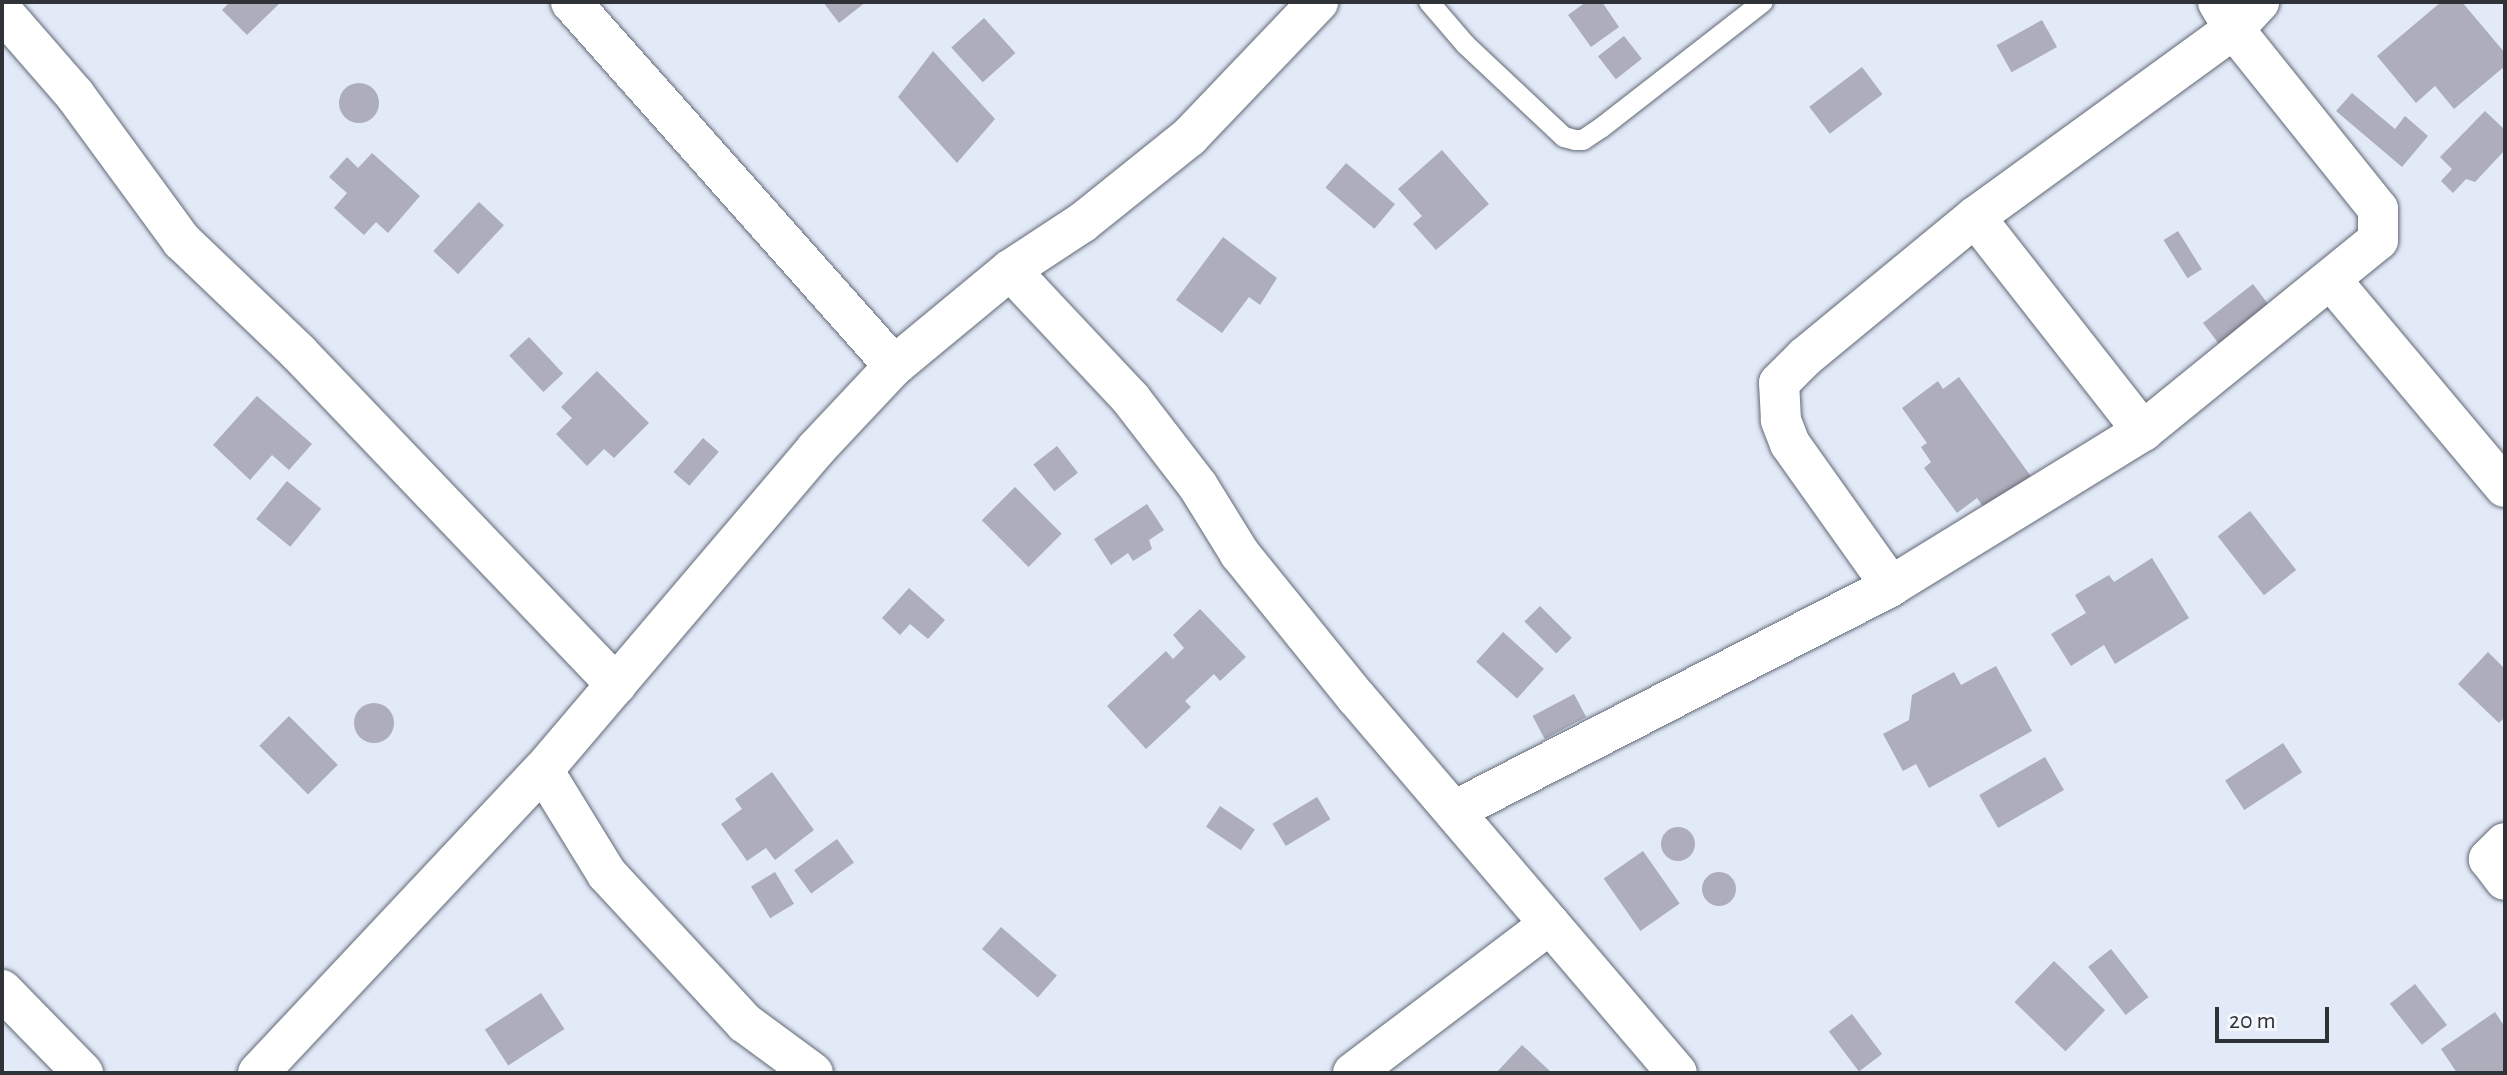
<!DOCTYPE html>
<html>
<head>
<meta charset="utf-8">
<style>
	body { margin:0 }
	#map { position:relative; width:2507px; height:1075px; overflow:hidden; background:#e2eaf8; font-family:"Alegreya Sans",sans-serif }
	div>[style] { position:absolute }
	.building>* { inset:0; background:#adadbb; transform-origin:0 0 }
	.round { border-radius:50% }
	.roads { filter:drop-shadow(0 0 2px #626975) drop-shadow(0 0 2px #626975) }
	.lane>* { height:20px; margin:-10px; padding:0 10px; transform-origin:10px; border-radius:10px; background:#fff }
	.street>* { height:40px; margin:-20px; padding:0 20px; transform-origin:20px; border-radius:20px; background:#fff }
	span { translate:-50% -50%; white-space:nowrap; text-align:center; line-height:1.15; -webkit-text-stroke:6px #f4f7fd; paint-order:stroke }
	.frame { position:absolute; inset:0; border:4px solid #2f3237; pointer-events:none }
	.scale { position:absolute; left:2215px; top:1007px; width:114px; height:36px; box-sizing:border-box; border:4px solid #2f3237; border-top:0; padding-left:10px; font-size:24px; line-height:28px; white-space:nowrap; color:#2f3237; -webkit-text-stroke:6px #f4f7fd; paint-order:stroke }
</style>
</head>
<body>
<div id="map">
	<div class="building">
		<i style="clip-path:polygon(230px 2px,281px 2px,247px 35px,222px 10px)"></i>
		<i style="clip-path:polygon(823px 2px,866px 2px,839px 23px)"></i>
		<i style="clip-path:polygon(1586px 2px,1602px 2px,1619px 27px,1591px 47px,1568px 15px)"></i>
		<i style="clip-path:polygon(2441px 2px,2462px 2px,2505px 53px,2505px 66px,2454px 109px,2435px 86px,2416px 103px,2377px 56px)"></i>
		<i style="left:984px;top:18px;width:47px;height:44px;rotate:48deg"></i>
		<i style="left:2042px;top:20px;width:31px;height:52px;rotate:61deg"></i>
		<i style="left:1624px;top:36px;width:29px;height:33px;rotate:52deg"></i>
		<i style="clip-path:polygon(933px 51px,995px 119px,957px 163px,898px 97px)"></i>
		<i style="left:1862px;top:67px;width:34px;height:66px;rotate:53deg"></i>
		<i class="round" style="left:339px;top:83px;width:40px;height:40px"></i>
		<i style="clip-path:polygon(2352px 93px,2395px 129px,2405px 116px,2428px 136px,2402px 167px,2336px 111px)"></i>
		<i style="clip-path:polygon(2485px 111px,2505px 130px,2505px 150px,2475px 182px,2466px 179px,2453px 193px,2441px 181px,2452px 169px,2440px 157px)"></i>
		<i style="clip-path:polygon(1442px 150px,1489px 204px,1436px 250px,1413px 224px,1422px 216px,1398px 189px)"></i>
		<i style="clip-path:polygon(372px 153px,420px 196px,388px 233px,376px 222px,364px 235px,334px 208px,347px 193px,329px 177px,347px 157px,358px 168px)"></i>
		<i style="left:1346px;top:163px;width:64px;height:32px;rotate:40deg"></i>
		<i style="left:479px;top:202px;width:34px;height:67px;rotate:43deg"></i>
		<i style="left:2178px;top:231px;width:45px;height:17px;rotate:58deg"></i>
		<i style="clip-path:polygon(1223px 237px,1277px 278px,1260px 305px,1249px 297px,1222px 333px,1176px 300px)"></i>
		<i style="clip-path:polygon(2253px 284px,2268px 304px,2253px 316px,2261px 327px,2219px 344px,2203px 323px)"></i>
		<i style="left:529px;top:337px;width:50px;height:27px;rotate:47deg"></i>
		<i style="clip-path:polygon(597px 371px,649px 423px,614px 458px,604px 449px,587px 466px,556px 434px,572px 418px,561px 407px)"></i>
		<i style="clip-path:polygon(1959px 377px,2035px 482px,1984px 508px,1977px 498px,1957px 513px,1924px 468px,1931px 462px,1921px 447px,1927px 443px,1902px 408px,1938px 381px,1943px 389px)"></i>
		<i style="clip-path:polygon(257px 396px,312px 444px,289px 470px,272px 455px,250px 480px,213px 445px)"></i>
		<i style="left:703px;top:438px;width:21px;height:45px;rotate:41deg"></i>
		<i style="left:1057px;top:446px;width:34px;height:30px;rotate:52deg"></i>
		<i style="left:287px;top:481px;width:44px;height:49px;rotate:39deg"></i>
		<i style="left:1015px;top:487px;width:66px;height:47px;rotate:45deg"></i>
		<i style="clip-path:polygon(1147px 504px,1164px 530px,1149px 540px,1152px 549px,1133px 561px,1128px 553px,1111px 565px,1094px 539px)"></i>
		<i style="left:2250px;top:511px;width:75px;height:41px;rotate:52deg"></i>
		<i style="clip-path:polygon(2152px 558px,2189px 618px,2115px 664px,2104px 645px,2071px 666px,2051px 634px,2086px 613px,2075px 595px,2109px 575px,2114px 582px)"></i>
		<i style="clip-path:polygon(909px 588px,945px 620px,928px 639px,910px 624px,900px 635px,882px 618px)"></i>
		<i style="left:1540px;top:606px;width:45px;height:22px;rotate:45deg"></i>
		<i style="clip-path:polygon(1200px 609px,1246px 657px,1220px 681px,1214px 674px,1185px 701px,1191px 707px,1146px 749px,1107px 706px,1166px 651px,1173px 659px,1184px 648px,1173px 635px)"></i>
		<i style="left:1503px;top:632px;width:55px;height:40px;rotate:42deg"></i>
		<i style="clip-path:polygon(2488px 652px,2505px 669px,2505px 717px,2499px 723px,2458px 684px)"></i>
		<i style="clip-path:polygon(1996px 666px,2032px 731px,1929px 788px,1916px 764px,1903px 771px,1883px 734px,1909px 720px,1912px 695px,1954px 672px,1961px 685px)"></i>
		<i style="left:1574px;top:694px;width:26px;height:47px;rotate:62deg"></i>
		<i class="round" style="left:354px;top:703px;width:40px;height:40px"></i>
		<i style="left:289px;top:716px;width:69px;height:42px;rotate:45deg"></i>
		<i style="left:2283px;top:743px;width:35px;height:69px;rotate:57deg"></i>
		<i style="left:2045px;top:757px;width:38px;height:76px;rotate:60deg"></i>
		<i style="clip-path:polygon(772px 772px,814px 830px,775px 860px,766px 848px,747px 861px,721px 824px,742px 809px,735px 799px)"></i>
		<i style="left:1317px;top:797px;width:26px;height:52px;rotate:59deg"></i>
		<i style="left:1220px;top:806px;width:42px;height:25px;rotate:34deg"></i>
		<i class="round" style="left:1661px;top:827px;width:34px;height:34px"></i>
		<i style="left:837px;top:839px;width:29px;height:53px;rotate:54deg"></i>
		<i style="left:1643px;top:851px;width:64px;height:48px;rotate:55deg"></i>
		<i class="round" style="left:1702px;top:872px;width:34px;height:34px"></i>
		<i style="left:775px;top:872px;width:37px;height:28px;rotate:59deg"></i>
		<i style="left:1001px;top:927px;width:74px;height:29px;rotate:41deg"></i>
		<i style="left:2111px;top:949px;width:61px;height:29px;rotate:52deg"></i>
		<i style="left:2054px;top:961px;width:71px;height:57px;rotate:44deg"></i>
		<i style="left:2415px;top:984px;width:52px;height:32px;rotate:52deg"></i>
		<i style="left:541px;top:993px;width:43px;height:67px;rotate:57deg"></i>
		<i style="clip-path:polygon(2495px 1012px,2505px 1027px,2505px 1073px,2457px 1073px,2441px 1049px)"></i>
		<i style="left:1852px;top:1014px;width:50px;height:29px;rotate:53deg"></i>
		<i style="clip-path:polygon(1522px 1045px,1552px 1073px,1496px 1073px)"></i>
	</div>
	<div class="roads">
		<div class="lane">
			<i style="left:1429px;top:2px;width:57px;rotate:49.3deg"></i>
			<i style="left:1466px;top:45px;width:134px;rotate:43.2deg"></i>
			<i style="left:1564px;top:137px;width:11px;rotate:15deg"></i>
			<i style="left:1575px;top:140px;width:8px"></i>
			<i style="left:1583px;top:140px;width:22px;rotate:-34deg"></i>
			<i style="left:1601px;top:128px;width:205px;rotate:-37.9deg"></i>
		</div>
		<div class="street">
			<i style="left:571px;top:2px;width:487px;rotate:48.4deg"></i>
			<i style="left:2px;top:11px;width:111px;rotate:49deg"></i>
			<i style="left:75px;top:95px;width:181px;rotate:53.8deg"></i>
			<i style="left:182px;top:241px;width:162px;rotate:43.7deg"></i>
			<i style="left:299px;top:353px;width:459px;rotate:46.3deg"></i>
			<i style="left:1975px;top:217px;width:272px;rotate:51.9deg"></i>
			<i style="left:1010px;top:270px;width:177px;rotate:46.8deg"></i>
			<i style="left:1131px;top:399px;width:110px;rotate:52.4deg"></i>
			<i style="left:1198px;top:486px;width:80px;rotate:58.3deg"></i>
			<i style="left:1240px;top:554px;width:184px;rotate:51deg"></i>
			<i style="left:1356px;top:697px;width:494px;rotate:49.5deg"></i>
			<i style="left:2331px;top:280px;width:270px;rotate:50deg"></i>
			<i style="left:1891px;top:586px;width:174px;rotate:-125.4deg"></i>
			<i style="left:1790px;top:444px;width:26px;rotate:-111deg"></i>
			<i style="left:1781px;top:420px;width:37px;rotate:-93deg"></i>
			<i style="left:1779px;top:383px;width:37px;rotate:-45deg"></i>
			<i style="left:1805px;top:357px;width:220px;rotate:-39.5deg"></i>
			<i style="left:1975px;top:217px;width:320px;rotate:-36deg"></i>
			<i style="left:2234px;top:29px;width:37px;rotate:-47deg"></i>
			<i style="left:543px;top:770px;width:122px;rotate:58.4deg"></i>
			<i style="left:607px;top:874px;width:203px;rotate:47.2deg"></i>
			<i style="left:745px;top:1023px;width:84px;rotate:36.3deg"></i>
			<i style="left:1454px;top:811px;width:492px;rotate:-27.2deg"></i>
			<i style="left:1891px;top:586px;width:296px;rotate:-31.6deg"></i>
			<i style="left:2143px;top:431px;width:303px;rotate:-39.1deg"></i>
			<i style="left:2378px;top:240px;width:31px;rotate:-90deg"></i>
			<i style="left:2378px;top:209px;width:231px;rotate:-128.7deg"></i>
			<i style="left:2234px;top:29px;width:31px;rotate:-121deg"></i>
			<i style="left:2505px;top:843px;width:23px;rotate:135deg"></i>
			<i style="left:2489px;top:859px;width:26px;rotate:53deg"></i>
			<i style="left:2px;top:990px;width:116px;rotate:45.7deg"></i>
			<i style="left:258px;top:1073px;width:416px;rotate:-46.8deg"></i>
			<i style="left:543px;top:770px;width:421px;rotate:-49.6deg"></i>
			<i style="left:816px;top:449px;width:114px;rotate:-46.8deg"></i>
			<i style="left:894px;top:366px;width:151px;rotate:-39.6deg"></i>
			<i style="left:1010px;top:270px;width:87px;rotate:-33.3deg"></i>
			<i style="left:1083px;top:222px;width:136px;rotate:-38.7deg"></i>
			<i style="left:1189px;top:137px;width:187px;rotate:-46.3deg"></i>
			<i style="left:1353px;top:1073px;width:247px;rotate:-37.1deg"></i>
		</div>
	</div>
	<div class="frame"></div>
	<div class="scale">20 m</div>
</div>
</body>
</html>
